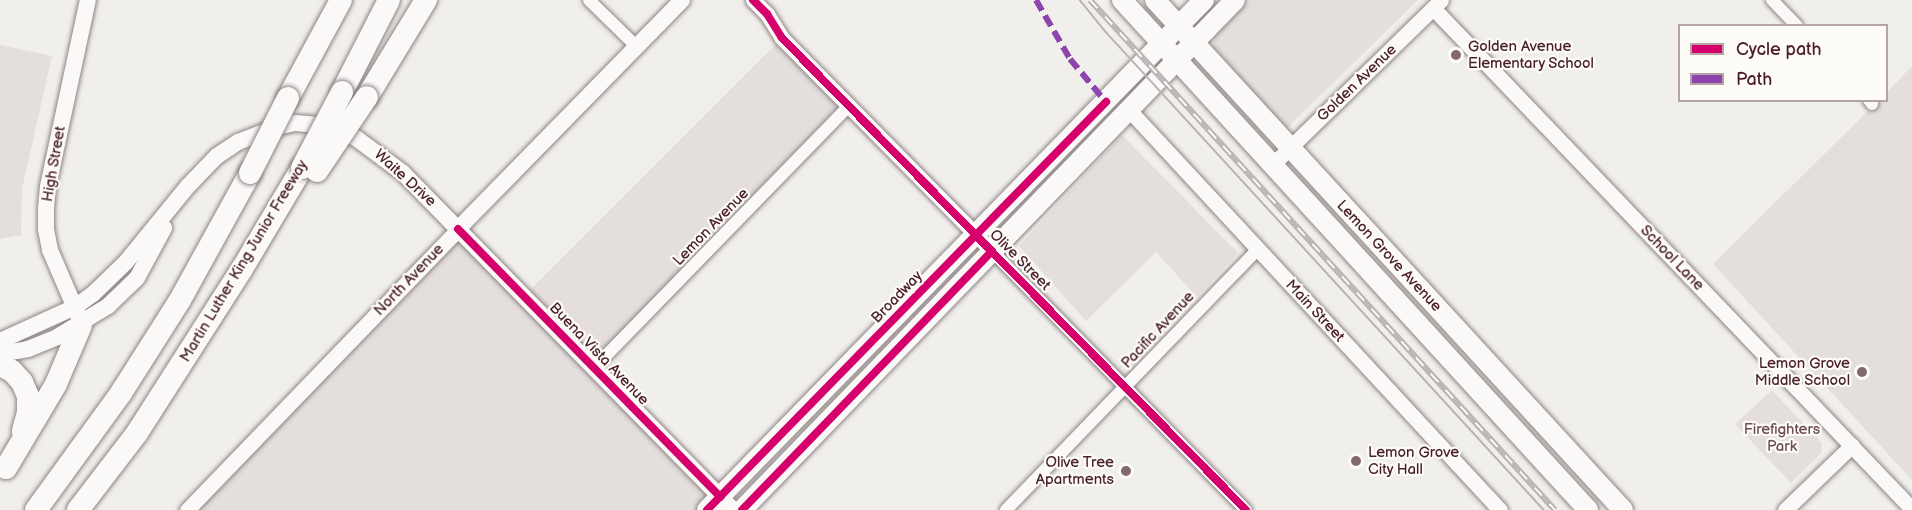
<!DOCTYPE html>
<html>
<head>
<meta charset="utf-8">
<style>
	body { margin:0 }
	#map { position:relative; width:1912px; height:510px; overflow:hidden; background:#f1efec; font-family:"Balsamiq Sans",sans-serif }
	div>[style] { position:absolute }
	.built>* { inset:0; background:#e4dedd; transform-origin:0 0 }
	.green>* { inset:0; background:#e4dedc }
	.roads { filter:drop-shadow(0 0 2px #8d8485) drop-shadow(0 0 2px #8d8485) }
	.minor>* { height:12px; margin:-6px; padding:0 6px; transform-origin:6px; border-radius:6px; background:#faf9f7 }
	.tertiary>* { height:15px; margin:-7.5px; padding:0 7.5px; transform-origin:7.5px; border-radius:7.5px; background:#faf9f7 }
	.secondary>* { height:16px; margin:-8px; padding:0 8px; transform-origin:8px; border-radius:8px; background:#faf9f7 }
	.primary>* { height:20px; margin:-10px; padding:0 10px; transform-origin:10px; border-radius:10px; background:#faf9f7 }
	.motorway>* { height:22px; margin:-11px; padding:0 11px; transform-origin:11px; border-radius:11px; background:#faf9f7 }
	.tram>* { height:1.5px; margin:-0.75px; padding:0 0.75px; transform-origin:0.75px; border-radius:0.75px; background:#b9b4b4 }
	.rail>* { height:6px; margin-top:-3px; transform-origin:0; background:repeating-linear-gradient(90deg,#fdfcf7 0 11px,#b9b4b4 0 22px); box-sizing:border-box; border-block:2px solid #b9b4b4 }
	.bridges { filter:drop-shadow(0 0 2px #8d8485) drop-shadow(0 0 2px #8d8485) }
	.motorway-bridge>* { height:22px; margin:-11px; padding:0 11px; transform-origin:11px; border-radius:11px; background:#faf9f7 }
	.quiet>* { height:6px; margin-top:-3px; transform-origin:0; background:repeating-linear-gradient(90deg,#8e44ad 0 12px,transparent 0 18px) }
	.cycleway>* { height:8px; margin:-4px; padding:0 4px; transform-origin:4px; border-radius:4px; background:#d6006c }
	.dots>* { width:16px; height:16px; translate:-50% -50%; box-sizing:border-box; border:3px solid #fdfcf7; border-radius:50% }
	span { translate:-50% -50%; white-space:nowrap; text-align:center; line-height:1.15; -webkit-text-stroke:4.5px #fdfcf7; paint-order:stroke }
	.poi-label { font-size:15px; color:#4a1f2b }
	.left { translate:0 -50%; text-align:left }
	.right { translate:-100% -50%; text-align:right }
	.street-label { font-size:15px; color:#4a1f2b }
	.park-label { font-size:15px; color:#6e4b54 }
	.legend { position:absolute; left:1678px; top:24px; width:210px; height:78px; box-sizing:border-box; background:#fdfcf7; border:2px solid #b5a4a5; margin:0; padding:8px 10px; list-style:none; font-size:18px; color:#4a1f2b }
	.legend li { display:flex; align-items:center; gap:12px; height:30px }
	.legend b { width:30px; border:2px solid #b5a4a5 }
</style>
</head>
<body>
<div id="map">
	<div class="built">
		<i style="clip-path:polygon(1248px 0,1418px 0,1286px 129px,1213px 47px,1214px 36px)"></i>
		<i style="left:782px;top:38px;width:95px;height:361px;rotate:45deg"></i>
		<i style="clip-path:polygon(1912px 66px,1912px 480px,1713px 264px,1878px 101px,1886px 100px,1887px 92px)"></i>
		<i style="clip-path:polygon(1122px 135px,1238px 253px,1197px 297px,1156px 252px,1086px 321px,1019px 246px)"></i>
		<i style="clip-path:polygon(460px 233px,716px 496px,703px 510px,189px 510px)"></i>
	</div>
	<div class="green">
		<i style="clip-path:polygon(0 45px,52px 56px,22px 189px,21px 235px,0 239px)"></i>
		<i style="clip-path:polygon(1912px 76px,1912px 82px,1840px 151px,1829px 168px,1828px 186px,1833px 198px,1861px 227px,1876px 232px,1891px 231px,1912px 216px,1912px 223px,1897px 234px,1871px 238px,1857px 232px,1829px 203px,1823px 183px,1823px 171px,1833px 151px)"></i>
		<i style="clip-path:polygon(1772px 390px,1822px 443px,1821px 453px,1791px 483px,1735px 424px)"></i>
	</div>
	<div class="roads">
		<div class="minor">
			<i style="left:589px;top:0;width:67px;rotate:44.4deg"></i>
			<i style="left:1772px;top:0;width:36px;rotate:46deg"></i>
			<i style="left:1869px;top:100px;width:5px;rotate:53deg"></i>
			<i style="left:992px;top:251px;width:363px;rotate:45.6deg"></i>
			<i style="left:594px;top:368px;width:366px;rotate:-45.8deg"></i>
			<i style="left:1006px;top:510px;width:363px;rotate:-46deg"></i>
		</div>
		<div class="tertiary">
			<i style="left:753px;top:0;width:20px;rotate:45deg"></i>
			<i style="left:767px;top:14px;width:28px;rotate:58deg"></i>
			<i style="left:782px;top:38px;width:299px;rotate:45.4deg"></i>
			<i style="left:1433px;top:8px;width:693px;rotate:46.29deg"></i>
			<i style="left:1130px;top:111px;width:544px;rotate:47.16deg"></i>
			<i style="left:1272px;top:165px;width:236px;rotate:-44.3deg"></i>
			<i style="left:187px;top:510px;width:390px;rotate:-46deg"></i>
			<i style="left:1785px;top:510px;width:93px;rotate:-44.1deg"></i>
		</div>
		<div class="secondary">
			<i style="left:458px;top:229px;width:320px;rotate:-45.6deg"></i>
			<i style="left:78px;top:315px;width:71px;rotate:-113.3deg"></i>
			<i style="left:50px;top:250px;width:21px;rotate:-101deg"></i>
			<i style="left:46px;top:229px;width:20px;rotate:-90deg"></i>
			<i style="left:46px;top:209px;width:23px;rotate:-85deg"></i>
			<i style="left:48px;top:186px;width:190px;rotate:-77.9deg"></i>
			<i style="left:0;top:341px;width:82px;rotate:-24.4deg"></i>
			<i style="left:75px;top:307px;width:22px;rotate:-36deg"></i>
			<i style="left:93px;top:294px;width:46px;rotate:-44.1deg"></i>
			<i style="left:126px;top:262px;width:98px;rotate:-50.8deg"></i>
			<i style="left:188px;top:186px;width:42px;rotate:-46deg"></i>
			<i style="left:217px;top:156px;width:25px;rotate:-34deg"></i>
			<i style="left:238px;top:142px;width:42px;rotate:-21deg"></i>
			<i style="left:277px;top:127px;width:18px;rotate:-13deg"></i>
			<i style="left:295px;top:123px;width:21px;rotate:5deg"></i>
			<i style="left:316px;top:125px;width:42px;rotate:18deg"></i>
			<i style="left:356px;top:138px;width:59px;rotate:36.7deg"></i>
			<i style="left:403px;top:173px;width:472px;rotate:45.6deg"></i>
			<i style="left:0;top:354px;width:28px;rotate:-10deg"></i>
			<i style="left:28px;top:349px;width:31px;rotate:-22deg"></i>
			<i style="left:57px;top:337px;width:60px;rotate:-31.3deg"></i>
			<i style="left:108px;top:306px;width:40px;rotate:-44deg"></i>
			<i style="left:137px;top:278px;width:57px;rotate:-61.6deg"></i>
		</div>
		<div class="primary">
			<i style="left:1122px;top:0;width:691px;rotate:47.58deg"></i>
			<i style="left:1155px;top:0;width:692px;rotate:47.46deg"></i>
			<i style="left:707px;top:510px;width:712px;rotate:-45.74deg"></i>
			<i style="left:742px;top:510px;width:709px;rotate:-45.97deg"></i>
		</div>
		<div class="motorway">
			<i style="left:342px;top:92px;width:103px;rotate:-62.9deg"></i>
			<i style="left:367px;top:97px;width:114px;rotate:-58.7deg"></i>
			<i style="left:288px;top:98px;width:111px;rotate:-61.6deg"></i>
			<i style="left:0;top:365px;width:13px;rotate:27deg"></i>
			<i style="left:12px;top:371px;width:15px;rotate:48deg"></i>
			<i style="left:22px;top:382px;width:15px;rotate:67deg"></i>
			<i style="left:28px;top:396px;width:16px;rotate:90deg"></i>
			<i style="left:28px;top:412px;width:20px;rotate:105deg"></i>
			<i style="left:6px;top:468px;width:98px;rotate:-59.2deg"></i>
			<i style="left:56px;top:384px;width:64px;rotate:-67deg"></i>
			<i style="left:36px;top:510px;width:145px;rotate:-54deg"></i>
			<i style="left:121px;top:393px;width:110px;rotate:-57.6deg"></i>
			<i style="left:180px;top:300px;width:145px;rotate:-61.1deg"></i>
			<i style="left:78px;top:510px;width:97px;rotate:-52.5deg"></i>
			<i style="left:137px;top:433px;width:195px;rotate:-57.4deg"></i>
			<i style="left:242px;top:269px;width:117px;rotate:-59.3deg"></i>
		</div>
	</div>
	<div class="tram">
		<i style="left:1080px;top:0;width:41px;rotate:50.9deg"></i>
		<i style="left:1106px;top:32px;width:648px;rotate:47.5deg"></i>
	</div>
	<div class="rail">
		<i style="left:1090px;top:0;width:690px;rotate:47.64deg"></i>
	</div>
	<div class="bridges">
		<div class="motorway-bridge">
			<i style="left:302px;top:168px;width:86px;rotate:-62.2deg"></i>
			<i style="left:317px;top:171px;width:89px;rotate:-56deg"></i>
			<i style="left:250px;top:173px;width:84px;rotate:-63.1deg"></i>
		</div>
	</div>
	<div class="quiet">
		<i style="left:1036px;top:0;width:68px;rotate:60deg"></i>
		<i style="left:1070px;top:59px;width:56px;rotate:50.1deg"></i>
	</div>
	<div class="cycleway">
		<i style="left:753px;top:0;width:20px;rotate:45deg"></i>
		<i style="left:767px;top:14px;width:28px;rotate:58deg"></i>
		<i style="left:782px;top:38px;width:662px;rotate:45.49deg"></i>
		<i style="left:458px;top:229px;width:375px;rotate:45.6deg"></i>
		<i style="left:707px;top:510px;width:571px;rotate:-45.64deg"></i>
		<i style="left:742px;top:510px;width:360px;rotate:-46deg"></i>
	</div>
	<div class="dots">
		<i style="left:1456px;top:55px;background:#84686f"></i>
		<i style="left:1862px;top:372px;background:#84686f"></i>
		<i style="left:1356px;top:461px;background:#84686f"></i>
		<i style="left:1126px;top:471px;background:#84686f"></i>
	</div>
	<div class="poi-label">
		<span class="left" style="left:1468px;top:55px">Golden Avenue<br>Elementary School</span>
		<span class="right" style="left:1850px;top:372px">Lemon Grove<br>Middle School</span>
		<span class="left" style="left:1368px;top:461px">Lemon Grove<br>City Hall</span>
		<span class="right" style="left:1114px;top:471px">Olive Tree<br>Apartments</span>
	</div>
	<div class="street-label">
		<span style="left:1357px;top:83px;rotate:-44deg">Golden Avenue</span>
		<span style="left:54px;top:164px;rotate:-80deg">High Street</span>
		<span style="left:405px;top:178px;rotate:42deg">Waite Drive</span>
		<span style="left:711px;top:227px;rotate:-46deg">Lemon Avenue</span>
		<span style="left:1389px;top:256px;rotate:47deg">Lemon Grove Avenue</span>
		<span style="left:1672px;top:258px;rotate:46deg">School Lane</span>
		<span style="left:1020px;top:260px;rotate:45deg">Olive Street</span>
		<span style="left:244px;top:261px;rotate:-59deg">Martin Luther King Junior Freeway</span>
		<span style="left:409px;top:280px;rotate:-46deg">North Avenue</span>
		<span style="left:897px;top:297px;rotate:-46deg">Broadway</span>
		<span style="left:1315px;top:311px;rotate:47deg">Main Street</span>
		<span style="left:1158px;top:330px;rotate:-47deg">Pacific Avenue</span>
		<span style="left:599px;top:354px;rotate:46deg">Buena Vista Avenue</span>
	</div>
	<div class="park-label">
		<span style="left:1782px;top:438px">Firefighters<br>Park</span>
	</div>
	<ul class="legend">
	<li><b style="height:8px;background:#d6006c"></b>Cycle path</li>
	<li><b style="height:8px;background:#8e44ad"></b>Path</li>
	</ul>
</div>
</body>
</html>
